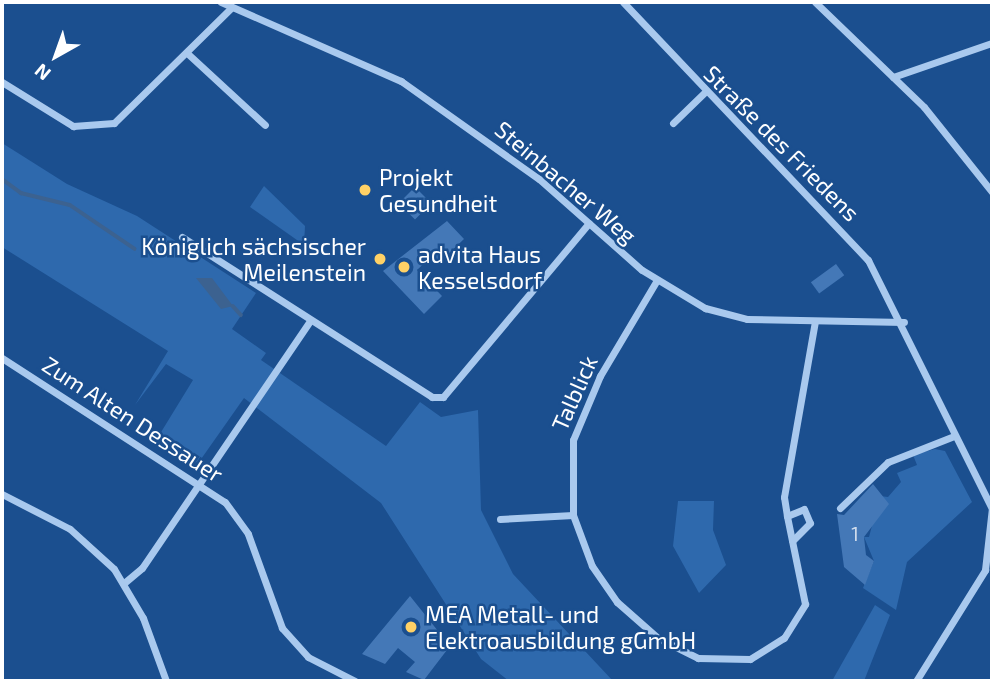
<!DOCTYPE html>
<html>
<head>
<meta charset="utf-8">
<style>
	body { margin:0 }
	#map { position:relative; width:994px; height:683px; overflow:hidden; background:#1b4f8f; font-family:"Exo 2",sans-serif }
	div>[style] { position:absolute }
	.green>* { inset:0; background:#2e69ad }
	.water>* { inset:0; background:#3c6290 }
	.stream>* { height:3.5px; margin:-1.75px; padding:0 1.75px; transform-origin:1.75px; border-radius:1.75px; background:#3c6290 }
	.building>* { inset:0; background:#4478b7; transform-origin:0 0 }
	.street>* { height:7px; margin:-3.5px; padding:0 3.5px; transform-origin:3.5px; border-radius:3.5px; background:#a9c9ee }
	.dots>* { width:19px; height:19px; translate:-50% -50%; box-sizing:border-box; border:4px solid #1b4f8f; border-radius:50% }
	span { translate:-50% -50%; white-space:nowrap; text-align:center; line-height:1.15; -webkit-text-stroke:5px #1b4f8f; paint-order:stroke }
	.number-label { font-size:19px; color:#d0dded }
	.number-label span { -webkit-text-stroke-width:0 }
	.street-label { font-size:23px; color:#fff }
	.poi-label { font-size:23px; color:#fff }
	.left { translate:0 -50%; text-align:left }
	.right { translate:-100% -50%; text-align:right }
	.frame { position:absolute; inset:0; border:4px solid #fff; pointer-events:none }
	.north { position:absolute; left:21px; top:21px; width:70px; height:70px; -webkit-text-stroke:5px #1b4f8f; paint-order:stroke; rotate:220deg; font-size:19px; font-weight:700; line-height:28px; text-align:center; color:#fff }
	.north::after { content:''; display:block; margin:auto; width:24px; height:32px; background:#fff; clip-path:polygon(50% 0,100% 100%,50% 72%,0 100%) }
</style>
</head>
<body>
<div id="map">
	<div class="green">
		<i style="clip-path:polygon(2px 143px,67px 184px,137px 216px,256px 293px,232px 329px,266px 353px,261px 360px,386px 446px,420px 402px,441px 417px,478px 410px,481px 510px,513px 574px,613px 681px,509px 681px,481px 659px,381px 503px,244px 398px,199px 462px,190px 463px,155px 442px,193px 380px,166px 364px,135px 405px,168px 351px,2px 247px)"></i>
		<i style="clip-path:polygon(264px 186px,305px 226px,304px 245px,250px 207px)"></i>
		<i style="clip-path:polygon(935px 449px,945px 451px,972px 502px,907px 562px,896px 610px,863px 588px,874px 561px,864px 537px,869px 537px,880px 496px,888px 497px,901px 482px,897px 473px,917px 465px,913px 455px)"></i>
		<i style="clip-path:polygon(678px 501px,714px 501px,713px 530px,726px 565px,699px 593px,673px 546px)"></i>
		<i style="clip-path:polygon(875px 605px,890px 615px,864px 681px,832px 681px)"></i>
	</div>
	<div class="water">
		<i style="clip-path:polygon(196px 278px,212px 278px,233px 306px,221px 309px)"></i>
	</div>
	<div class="stream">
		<i style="left:2px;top:179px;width:24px;rotate:36deg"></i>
		<i style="left:21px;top:193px;width:50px;rotate:13.8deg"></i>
		<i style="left:70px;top:205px;width:78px;rotate:34.1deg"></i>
		<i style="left:233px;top:306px;width:12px;rotate:48deg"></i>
	</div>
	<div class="building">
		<i style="left:415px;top:187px;width:23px;height:23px;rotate:45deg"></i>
		<i style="clip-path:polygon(447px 221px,464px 239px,440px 262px,433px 255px,417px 270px,442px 296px,424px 314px,383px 271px)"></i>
		<i style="left:836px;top:264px;width:14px;height:31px;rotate:54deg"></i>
		<i style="clip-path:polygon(873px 484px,889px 504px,864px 537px,866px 555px,874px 561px,865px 585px,844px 567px,837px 514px,844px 515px)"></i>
		<i style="clip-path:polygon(410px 596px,450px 646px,424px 680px,406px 672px,415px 662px,398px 648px,385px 664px,362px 654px)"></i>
	</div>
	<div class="street">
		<i style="left:221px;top:2px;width:197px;rotate:23.7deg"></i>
		<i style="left:401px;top:81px;width:169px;rotate:35.4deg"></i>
		<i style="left:539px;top:179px;width:137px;rotate:41.5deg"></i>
		<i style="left:642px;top:270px;width:74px;rotate:31.1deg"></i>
		<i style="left:705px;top:308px;width:43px;rotate:14.7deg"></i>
		<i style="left:747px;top:319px;width:157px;rotate:1.1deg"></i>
		<i style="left:623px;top:2px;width:356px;rotate:46.5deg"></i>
		<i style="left:868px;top:260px;width:278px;rotate:63.5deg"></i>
		<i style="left:815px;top:2px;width:151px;rotate:43.9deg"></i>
		<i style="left:924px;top:107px;width:109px;rotate:51.3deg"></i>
		<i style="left:187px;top:53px;width:106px;rotate:42.7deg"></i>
		<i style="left:893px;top:77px;width:105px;rotate:-19deg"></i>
		<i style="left:2px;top:82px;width:84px;rotate:31.8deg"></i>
		<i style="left:73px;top:126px;width:41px;rotate:-4.2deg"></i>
		<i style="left:114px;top:123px;width:164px;rotate:-44.5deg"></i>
		<i style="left:673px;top:123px;width:43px;rotate:-44.1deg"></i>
		<i style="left:182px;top:237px;width:297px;rotate:32.6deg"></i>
		<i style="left:432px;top:397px;width:11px"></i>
		<i style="left:443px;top:397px;width:227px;rotate:-50deg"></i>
		<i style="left:657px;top:280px;width:112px;rotate:120.7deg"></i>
		<i style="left:600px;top:376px;width:69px;rotate:112.9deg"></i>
		<i style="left:573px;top:440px;width:75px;rotate:90deg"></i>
		<i style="left:573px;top:515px;width:54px;rotate:69.6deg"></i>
		<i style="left:592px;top:566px;width:44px;rotate:55.2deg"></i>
		<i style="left:617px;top:602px;width:55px;rotate:41.3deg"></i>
		<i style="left:658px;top:638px;width:45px;rotate:26.6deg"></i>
		<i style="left:698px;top:658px;width:52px;rotate:1.1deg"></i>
		<i style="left:750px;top:659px;width:40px;rotate:-32deg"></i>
		<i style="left:784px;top:638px;width:40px;rotate:-58deg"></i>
		<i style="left:805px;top:604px;width:90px;rotate:-101.6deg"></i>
		<i style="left:787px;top:516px;width:18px;rotate:-22deg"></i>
		<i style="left:804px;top:509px;width:15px;rotate:67deg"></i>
		<i style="left:810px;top:523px;width:25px;rotate:135deg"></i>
		<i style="left:2px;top:358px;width:265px;rotate:32.9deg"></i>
		<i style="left:225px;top:502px;width:39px;rotate:54deg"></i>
		<i style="left:248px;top:534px;width:100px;rotate:70.1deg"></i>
		<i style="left:282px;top:628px;width:39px;rotate:48deg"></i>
		<i style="left:308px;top:657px;width:53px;rotate:27.1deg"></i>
		<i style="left:2px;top:494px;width:76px;rotate:27.2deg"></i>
		<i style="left:70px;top:529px;width:59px;rotate:42.3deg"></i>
		<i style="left:114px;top:569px;width:57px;rotate:59.4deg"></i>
		<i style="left:143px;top:618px;width:67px;rotate:69.9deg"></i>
		<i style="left:840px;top:508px;width:66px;rotate:-43.8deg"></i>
		<i style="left:888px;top:462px;width:71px;rotate:-21.5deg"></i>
		<i style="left:787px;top:516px;width:19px;rotate:-99deg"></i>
		<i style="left:784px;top:497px;width:178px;rotate:-80deg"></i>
		<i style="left:500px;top:519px;width:73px;rotate:-3.1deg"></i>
		<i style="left:124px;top:583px;width:23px;rotate:-40deg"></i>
		<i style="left:142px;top:568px;width:299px;rotate:-55.8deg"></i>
		<i style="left:916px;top:681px;width:131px;rotate:-58.1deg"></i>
		<i style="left:985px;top:570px;width:62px;rotate:-83.6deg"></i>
	</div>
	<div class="dots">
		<i style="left:365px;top:190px;background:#ffd166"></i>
		<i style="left:380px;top:259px;background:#ffd166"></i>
		<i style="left:404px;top:267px;background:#ffd166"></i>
		<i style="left:411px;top:627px;background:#ffd166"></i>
	</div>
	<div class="number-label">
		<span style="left:855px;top:534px">1</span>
	</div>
	<div class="street-label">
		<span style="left:782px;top:143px;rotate:45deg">Straße des Friedens</span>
		<span style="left:566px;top:182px;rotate:40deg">Steinbacher Weg</span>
		<span style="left:574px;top:393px;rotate:-66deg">Talblick</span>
		<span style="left:133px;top:419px;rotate:33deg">Zum Alten Dessauer</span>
	</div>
	<div class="poi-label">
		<span class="left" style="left:379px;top:190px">Projekt<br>Gesundheit</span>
		<span class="right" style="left:366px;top:259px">Königlich sächsischer<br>Meilenstein</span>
		<span class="left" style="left:418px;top:267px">advita Haus<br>Kesselsdorf</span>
		<span class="left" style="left:425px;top:627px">MEA Metall- und<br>Elektroausbildung gGmbH</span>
	</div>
	<div class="frame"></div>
	<div class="north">N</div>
</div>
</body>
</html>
